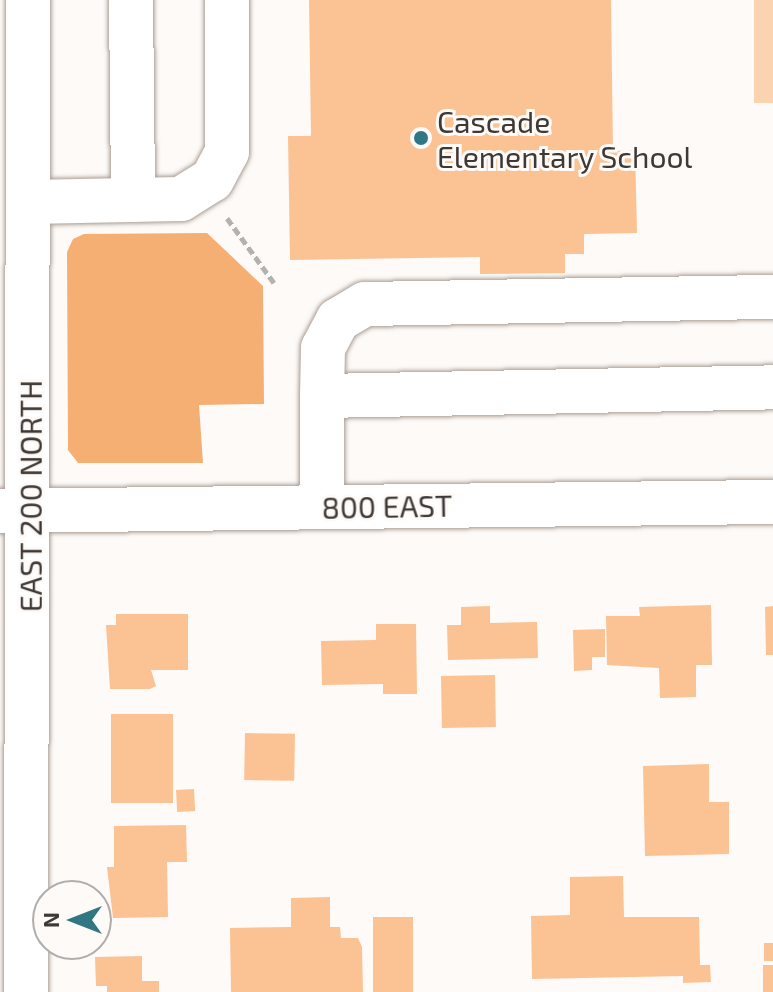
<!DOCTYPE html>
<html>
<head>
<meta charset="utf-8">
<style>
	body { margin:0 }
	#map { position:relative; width:773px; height:992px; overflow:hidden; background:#fdfaf8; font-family:"Exo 2",sans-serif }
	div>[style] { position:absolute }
	.green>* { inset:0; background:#fcd3b1; transform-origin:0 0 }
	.water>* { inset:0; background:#f5af73 }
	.building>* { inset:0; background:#fbc293; transform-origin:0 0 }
	.path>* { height:5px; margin-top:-2.5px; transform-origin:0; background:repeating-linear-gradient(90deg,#b5b1af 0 8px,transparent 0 12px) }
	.roads { filter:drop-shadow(0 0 2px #ab9e94) drop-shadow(0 0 2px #ab9e94) }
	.minor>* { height:44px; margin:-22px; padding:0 22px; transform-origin:22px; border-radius:22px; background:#fff }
	.major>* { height:44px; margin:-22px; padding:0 22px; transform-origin:22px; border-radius:22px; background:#fff }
	.dots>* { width:22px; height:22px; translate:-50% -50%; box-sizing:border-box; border:4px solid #fdfaf8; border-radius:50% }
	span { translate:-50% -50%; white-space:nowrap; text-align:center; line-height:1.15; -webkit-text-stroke:6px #fdfaf8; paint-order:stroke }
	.poi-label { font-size:30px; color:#3f3935 }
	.left { translate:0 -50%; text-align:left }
	.street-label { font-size:30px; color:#3f3935 }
	.north { position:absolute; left:32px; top:880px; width:80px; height:80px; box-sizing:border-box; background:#fdfaf8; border:2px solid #b1adaa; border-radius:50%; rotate:270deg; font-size:22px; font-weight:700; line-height:32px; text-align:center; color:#3f3935 }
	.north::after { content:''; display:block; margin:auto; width:28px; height:36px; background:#307783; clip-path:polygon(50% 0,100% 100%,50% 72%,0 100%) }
</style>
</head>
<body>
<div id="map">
	<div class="green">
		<i style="left:754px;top:0;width:19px;height:103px"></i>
	</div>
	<div class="water">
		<i style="clip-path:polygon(207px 233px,263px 286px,264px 404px,199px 405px,203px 463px,78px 463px,68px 450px,67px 252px,73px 239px,84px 234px)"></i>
	</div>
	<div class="building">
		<i style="clip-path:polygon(309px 0,611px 0,613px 151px,635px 150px,637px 233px,584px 234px,584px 254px,565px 254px,565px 273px,480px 274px,480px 257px,290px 260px,288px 136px,311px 136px)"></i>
		<i style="clip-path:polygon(711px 605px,712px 665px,696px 665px,696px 697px,660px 698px,659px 668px,607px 665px,606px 616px,640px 616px,639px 607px)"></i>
		<i style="clip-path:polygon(490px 606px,490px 623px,537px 622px,538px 658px,448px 660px,447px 625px,461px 625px,461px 607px)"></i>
		<i style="clip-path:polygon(773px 606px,773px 655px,766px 655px,765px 607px)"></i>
		<i style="clip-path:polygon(116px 614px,188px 614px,188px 670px,151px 670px,156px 686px,150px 689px,110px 689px,106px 625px,116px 625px)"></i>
		<i style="clip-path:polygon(376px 624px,416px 624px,417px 694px,383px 694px,383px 684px,322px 685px,321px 641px,376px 640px)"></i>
		<i style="clip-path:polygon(605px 629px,605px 657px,592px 657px,592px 670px,574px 671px,573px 630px)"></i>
		<i style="left:495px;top:675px;width:52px;height:54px;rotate:89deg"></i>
		<i style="left:111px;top:714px;width:62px;height:89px"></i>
		<i style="left:245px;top:733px;width:50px;height:47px;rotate:1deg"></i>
		<i style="clip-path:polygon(709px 764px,709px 802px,729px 802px,729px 854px,645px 856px,643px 766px)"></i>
		<i style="left:194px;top:789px;width:22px;height:18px;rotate:87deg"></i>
		<i style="clip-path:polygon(186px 825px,187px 862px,167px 862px,168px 917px,113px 918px,107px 867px,114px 867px,114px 826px)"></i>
		<i style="clip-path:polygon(623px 876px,624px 917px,699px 917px,700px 965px,710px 965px,711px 982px,683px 983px,683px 976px,532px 979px,531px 916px,570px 915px,570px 877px)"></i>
		<i style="clip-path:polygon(330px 897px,330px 927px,340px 927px,341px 938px,358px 938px,362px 947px,363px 992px,231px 992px,230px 928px,291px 927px,291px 898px)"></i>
		<i style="left:373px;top:917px;width:40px;height:75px"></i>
		<i style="left:764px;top:943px;width:9px;height:18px"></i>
		<i style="clip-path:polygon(142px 956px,142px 981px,159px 981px,159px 992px,107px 992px,107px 986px,96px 986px,95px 957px)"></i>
		<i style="left:763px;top:965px;width:10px;height:27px"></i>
	</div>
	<div class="path">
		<i style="left:227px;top:218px;width:80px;rotate:54.1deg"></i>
	</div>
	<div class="roads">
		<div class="minor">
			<i style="left:131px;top:0;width:200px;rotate:89.4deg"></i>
			<i style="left:29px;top:202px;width:152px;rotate:-1.1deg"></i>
			<i style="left:181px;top:199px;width:36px;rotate:-32deg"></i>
			<i style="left:212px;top:180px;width:32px;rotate:-62deg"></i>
			<i style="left:227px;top:152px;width:152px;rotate:-90deg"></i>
			<i style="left:322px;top:396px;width:48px;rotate:-88.8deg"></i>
			<i style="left:323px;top:348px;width:32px;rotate:-62deg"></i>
			<i style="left:338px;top:320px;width:31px;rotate:-31deg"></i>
			<i style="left:365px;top:304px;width:408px;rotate:-1deg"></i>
			<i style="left:322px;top:507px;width:111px;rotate:-90deg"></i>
			<i style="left:322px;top:396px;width:451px;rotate:-1.1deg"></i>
			<i style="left:26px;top:992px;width:992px;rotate:-89.88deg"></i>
		</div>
		<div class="major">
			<i style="left:0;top:511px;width:773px;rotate:-0.67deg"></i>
		</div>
	</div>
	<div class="dots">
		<i style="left:421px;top:138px;background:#307783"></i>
	</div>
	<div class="poi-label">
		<span class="left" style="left:437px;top:138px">Cascade<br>Elementary School</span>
	</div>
	<div class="street-label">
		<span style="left:30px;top:496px;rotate:-90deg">EAST 200 NORTH</span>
		<span style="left:387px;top:506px;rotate:-1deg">800 EAST</span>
	</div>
	<div class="north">N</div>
</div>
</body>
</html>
